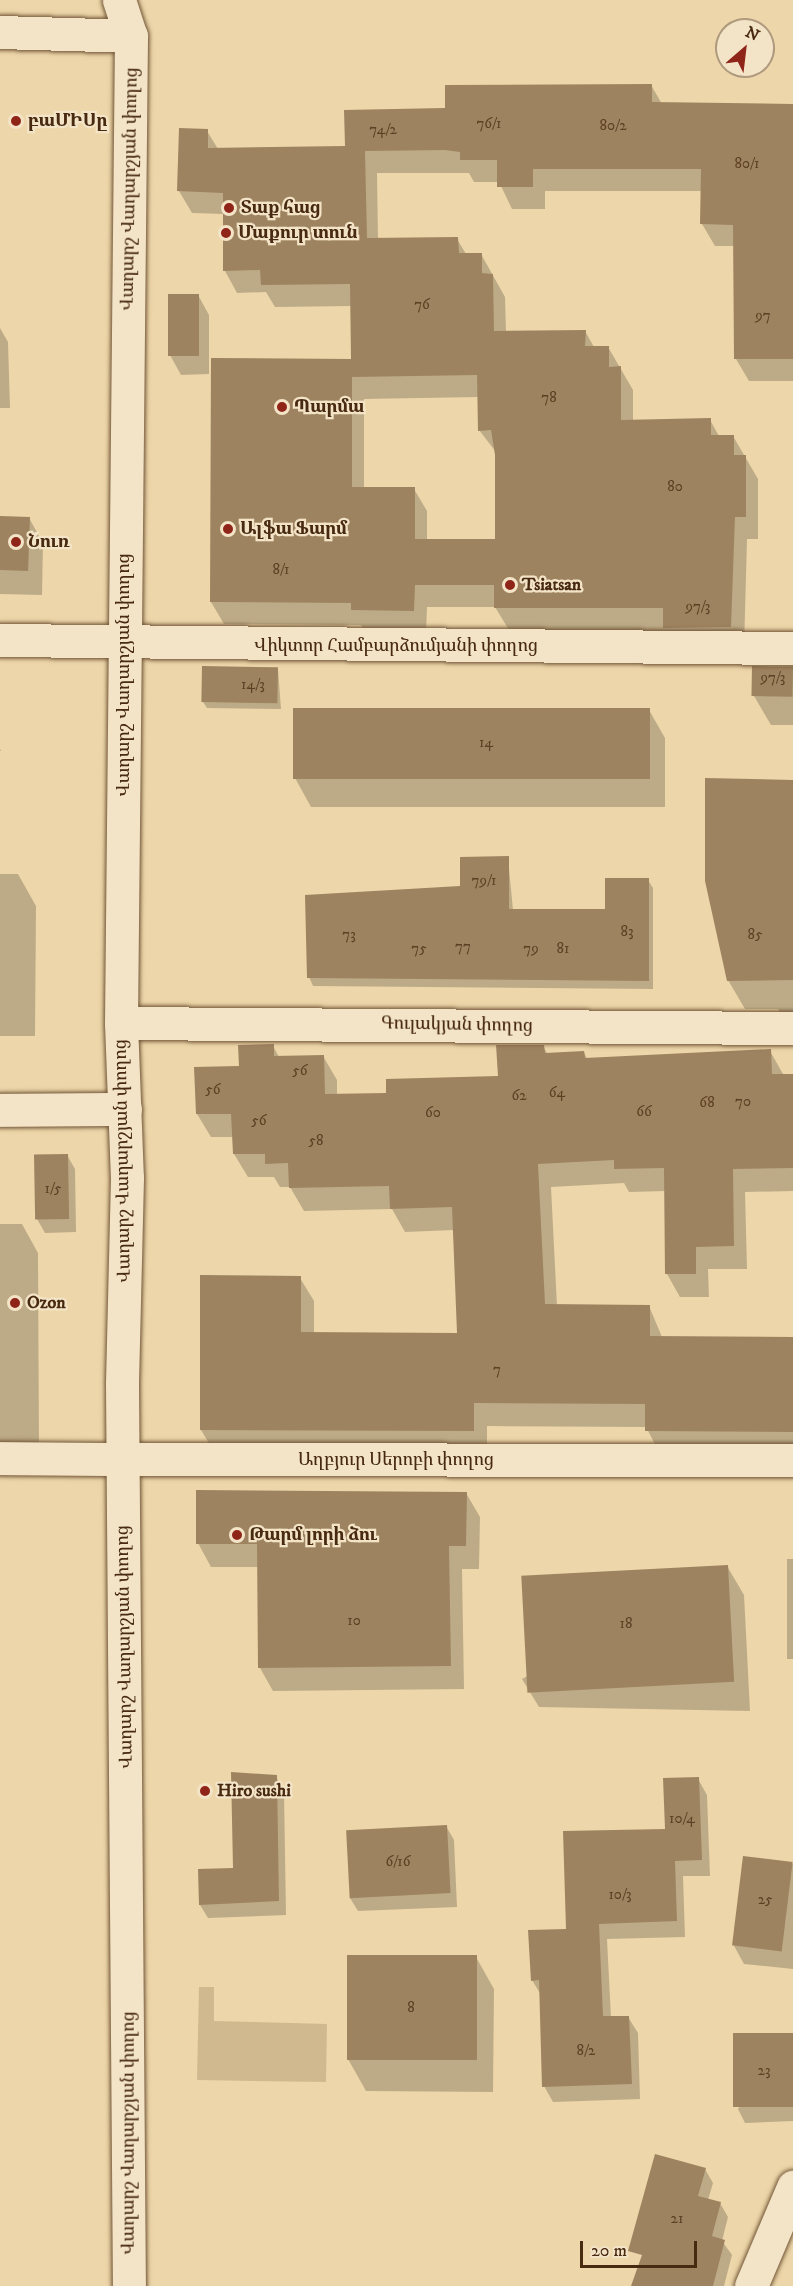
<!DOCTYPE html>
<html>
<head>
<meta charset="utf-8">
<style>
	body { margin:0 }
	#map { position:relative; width:793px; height:2286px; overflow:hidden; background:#edd6a9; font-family:"IM FELL DW Pica","Noto Serif Armenian",serif }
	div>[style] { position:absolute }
	.green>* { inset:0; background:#d1b98f }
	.shadow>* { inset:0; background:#0003; transform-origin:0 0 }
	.building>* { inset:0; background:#9e8360; transform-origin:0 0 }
	.roads { filter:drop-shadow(0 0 2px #715536) drop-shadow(0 0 2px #715536) }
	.minor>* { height:33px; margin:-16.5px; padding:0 16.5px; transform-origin:16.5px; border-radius:16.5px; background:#f3e4c7 }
	.tertiary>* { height:33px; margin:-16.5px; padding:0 16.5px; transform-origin:16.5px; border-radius:16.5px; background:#f3e4c7 }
	.secondary>* { height:33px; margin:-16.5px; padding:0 16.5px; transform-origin:16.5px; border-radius:16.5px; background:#f3e4c7 }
	.dots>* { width:16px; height:16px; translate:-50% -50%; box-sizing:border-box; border:3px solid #f3e4c7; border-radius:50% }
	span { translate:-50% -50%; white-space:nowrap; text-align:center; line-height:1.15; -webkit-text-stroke:4.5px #f3e4c7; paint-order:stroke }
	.number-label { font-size:15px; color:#5e4024 }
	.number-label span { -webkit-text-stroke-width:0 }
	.poi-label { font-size:18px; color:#482a10; font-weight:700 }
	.left { translate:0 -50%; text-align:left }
	.street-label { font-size:18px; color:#482a10 }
	.north { position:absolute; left:715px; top:18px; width:60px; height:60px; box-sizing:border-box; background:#f3e4c7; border:2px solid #af9a7e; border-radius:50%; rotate:28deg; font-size:16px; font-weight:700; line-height:24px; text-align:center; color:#482a10 }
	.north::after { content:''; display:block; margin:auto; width:21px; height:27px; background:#8f2418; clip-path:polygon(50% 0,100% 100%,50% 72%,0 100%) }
	.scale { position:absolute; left:580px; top:2241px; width:117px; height:27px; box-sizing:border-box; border:3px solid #482a10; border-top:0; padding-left:8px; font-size:18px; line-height:21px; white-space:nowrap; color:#482a10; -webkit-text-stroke:4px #f3e4c7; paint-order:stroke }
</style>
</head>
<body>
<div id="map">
	<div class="green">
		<i style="clip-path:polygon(199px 1987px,214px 1987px,214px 2021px,327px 2024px,326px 2082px,197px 2080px)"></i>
	</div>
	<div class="shadow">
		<i style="clip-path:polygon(evenodd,651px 85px,662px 104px,793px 105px,793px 381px,749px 381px,736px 359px,735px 246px,715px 246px,702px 224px,702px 191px,545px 191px,545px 209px,512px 209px,499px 182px,474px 182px,469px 173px,377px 173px,378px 239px,457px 239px,466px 254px,481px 254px,505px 297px,506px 333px,585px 331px,594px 347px,608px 347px,633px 390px,633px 421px,710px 420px,719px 436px,733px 436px,758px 479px,758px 539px,747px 539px,744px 649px,509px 630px,495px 607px,427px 607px,426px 633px,365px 632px,361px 625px,224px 624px,211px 602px,353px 361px,352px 306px,275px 307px,266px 292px,237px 293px,225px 271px,224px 214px,192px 213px,179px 191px,207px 131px,218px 149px,347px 147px,446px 109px,651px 85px,479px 397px,479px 430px,496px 452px,496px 541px,427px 541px,427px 511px,414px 489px,364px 488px,364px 399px,479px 397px)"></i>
		<i style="clip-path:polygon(198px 295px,209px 315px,209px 374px,181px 375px,170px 355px)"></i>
		<i style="clip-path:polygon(0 328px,8px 342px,10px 408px,0 408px)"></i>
		<i style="clip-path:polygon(0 518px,29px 518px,43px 543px,42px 595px,0 594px)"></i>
		<i style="clip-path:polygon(793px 666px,793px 725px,771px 725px,754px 696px,753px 668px)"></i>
		<i style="clip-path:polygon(278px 669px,281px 709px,207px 708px,203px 702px)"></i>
		<i style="clip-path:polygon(649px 710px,665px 738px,665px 807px,311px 807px,295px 778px)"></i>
		<i style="left:0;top:749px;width:2px;height:87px;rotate:63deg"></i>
		<i style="clip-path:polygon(793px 781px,793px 1019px,784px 1019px,778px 1009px,745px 1009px,728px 980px)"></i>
		<i style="clip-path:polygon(508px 858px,513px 910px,606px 910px,648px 880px,653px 888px,653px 989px,313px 986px,309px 977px)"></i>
		<i style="clip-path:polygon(0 874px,18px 874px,36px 906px,35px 1036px,0 1036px)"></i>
		<i style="clip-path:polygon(273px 1046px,279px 1057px,323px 1056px,337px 1080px,337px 1095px,388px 1094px,499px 1078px,543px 1046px,548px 1055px,584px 1052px,587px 1059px,770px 1051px,783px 1074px,793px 1076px,793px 1191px,745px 1192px,747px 1269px,708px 1269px,709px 1297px,680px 1297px,667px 1274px,666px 1191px,629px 1192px,624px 1183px,551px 1187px,557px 1306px,649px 1306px,662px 1337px,793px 1338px,793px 1455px,660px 1454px,646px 1427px,487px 1426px,487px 1454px,215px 1453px,201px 1430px,300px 1278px,314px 1301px,314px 1333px,459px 1334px,454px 1230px,405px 1232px,392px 1209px,304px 1211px,290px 1187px,280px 1187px,274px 1177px,248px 1177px,234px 1154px,234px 1137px,211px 1137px,197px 1114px,196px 1068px,241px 1067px)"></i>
		<i style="clip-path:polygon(67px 1155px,75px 1169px,76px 1232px,45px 1233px,37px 1219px)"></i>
		<i style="clip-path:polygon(0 1224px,22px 1224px,38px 1253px,39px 1449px,0 1449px)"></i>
		<i style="clip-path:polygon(466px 1493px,480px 1517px,479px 1569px,462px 1569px,464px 1689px,273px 1691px,260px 1668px,258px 1567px,211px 1567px,198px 1543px)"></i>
		<i style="left:787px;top:1559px;width:6px;height:100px"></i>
		<i style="clip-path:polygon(727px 1566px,744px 1595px,750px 1711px,539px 1707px,522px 1679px)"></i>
		<i style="clip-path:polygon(276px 1777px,284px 1791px,286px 1915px,208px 1918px,200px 1905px,234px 1869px)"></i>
		<i style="clip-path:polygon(698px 1779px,707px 1795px,710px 1876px,683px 1876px,685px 1937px,607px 1939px,611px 2018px,628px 2017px,638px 2033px,640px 2099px,553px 2102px,544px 2086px,541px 1995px,532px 1980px,567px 1930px,666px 1830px)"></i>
		<i style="clip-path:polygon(446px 1826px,454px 1840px,457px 1907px,358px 1911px,350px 1898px)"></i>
		<i style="clip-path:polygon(744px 1858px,793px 1864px,793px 1969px,744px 1964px,733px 1944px)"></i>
		<i style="clip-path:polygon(476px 1957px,494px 1989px,493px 2092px,366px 2091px,348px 2059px)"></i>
		<i style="clip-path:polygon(793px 2035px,793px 2121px,745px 2123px,738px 2109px)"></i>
		<i style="clip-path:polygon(705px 2169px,713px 2183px,708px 2200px,720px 2203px,728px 2217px,722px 2241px,732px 2255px,724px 2286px,633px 2286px)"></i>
	</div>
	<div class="building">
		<i style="clip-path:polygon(evenodd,652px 84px,652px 102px,793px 104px,793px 359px,734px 359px,733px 225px,700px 224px,701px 169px,533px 169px,533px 187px,497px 187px,497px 160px,460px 160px,460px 152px,445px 150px,365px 151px,367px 238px,458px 237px,459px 253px,482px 253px,482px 273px,493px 274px,494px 331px,586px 330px,585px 346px,609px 346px,609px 367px,621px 366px,621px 420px,711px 418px,711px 435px,734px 435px,734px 455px,746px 455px,746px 517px,735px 517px,731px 627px,663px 628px,663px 608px,494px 608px,494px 585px,415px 585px,414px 611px,351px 610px,351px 603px,210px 602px,211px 358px,351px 359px,350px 284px,261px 285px,260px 270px,223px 271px,223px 193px,177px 191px,179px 128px,208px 129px,208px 148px,345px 146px,344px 110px,445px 108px,445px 85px,652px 84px,477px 375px,478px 431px,491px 430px,495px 455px,495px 539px,415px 539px,415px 487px,352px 487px,352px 377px,477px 375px)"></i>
		<i style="left:168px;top:294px;width:31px;height:62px"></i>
		<i style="left:0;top:516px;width:30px;height:54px;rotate:2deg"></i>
		<i style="left:202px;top:666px;width:76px;height:36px;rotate:1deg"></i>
		<i style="left:752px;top:666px;width:41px;height:30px;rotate:1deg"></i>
		<i style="left:293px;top:708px;width:357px;height:71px"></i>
		<i style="clip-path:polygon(705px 778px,793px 780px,793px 980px,727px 981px,705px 881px)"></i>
		<i style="clip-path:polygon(509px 856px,509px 909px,605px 909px,605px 878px,649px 878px,649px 981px,307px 978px,305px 895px,460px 886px,460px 857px)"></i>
		<i style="clip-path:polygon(274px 1044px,274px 1056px,324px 1055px,325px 1094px,386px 1093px,386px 1079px,498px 1076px,496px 1045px,544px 1045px,545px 1053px,584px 1051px,585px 1058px,771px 1049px,772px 1074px,793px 1074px,793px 1168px,733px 1169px,734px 1246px,696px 1247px,696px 1274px,665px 1274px,664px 1168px,614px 1169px,614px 1160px,538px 1164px,545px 1304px,650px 1305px,650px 1336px,793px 1337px,793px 1432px,645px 1431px,645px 1404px,474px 1403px,474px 1431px,200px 1430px,200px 1275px,301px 1276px,301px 1332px,457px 1333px,452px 1207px,390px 1209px,389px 1186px,289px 1188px,288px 1163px,265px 1164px,265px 1154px,233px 1154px,231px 1114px,196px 1114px,194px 1067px,239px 1066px,238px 1045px)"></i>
		<i style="left:68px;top:1154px;width:65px;height:34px;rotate:89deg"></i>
		<i style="clip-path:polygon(196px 1490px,467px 1492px,466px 1546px,449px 1546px,451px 1666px,258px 1668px,257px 1544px,196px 1544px)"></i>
		<i style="left:728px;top:1565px;width:117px;height:207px;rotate:87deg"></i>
		<i style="clip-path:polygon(231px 1772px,277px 1775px,279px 1901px,199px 1905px,198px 1869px,233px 1868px)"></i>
		<i style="clip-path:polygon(699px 1777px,702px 1860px,675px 1861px,677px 1921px,599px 1924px,603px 2016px,629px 2016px,632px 2084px,542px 2087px,539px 1980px,531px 1981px,528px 1930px,566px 1929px,563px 1831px,665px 1829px,663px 1778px)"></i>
		<i style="left:447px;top:1825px;width:68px;height:101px;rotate:87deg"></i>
		<i style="left:743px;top:1856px;width:50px;height:90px;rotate:7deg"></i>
		<i style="left:347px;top:1955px;width:130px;height:105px"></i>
		<i style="left:793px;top:2033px;width:74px;height:60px;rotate:90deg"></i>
		<i style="clip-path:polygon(655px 2154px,706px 2168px,698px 2196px,721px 2202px,712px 2236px,725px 2240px,713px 2286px,631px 2286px,642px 2255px,628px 2251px)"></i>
	</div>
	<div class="roads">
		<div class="minor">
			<i style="left:121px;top:1023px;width:672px;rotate:0.43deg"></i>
			<i style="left:0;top:1110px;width:125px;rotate:-0.5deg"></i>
			<i style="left:0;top:1458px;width:122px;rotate:0.5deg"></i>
			<i style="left:751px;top:2286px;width:108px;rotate:-67deg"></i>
		</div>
		<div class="tertiary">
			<i style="left:0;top:32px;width:131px;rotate:1.7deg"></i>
			<i style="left:131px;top:36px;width:987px;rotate:90.58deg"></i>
			<i style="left:121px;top:1023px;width:155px;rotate:87.8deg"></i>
			<i style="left:127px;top:1178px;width:206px;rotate:91.4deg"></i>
			<i style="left:122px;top:1384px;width:902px;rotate:89.56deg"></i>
			<i style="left:0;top:640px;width:793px;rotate:0.58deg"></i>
			<i style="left:122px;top:1459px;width:671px;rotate:0.09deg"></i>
		</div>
		<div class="secondary">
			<i style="left:119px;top:0;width:38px;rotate:72deg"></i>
		</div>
	</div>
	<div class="dots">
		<i style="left:16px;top:121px;background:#8f2418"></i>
		<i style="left:229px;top:208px;background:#8f2418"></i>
		<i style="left:226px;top:233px;background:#8f2418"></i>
		<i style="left:282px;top:407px;background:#8f2418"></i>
		<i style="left:228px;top:529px;background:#8f2418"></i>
		<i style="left:16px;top:542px;background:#8f2418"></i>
		<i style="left:510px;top:585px;background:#8f2418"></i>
		<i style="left:15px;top:1303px;background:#8f2418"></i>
		<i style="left:237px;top:1535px;background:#8f2418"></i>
		<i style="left:205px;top:1791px;background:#8f2418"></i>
	</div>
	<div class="number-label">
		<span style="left:489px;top:124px">76/1</span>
		<span style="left:613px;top:126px">80/2</span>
		<span style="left:383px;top:130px">74/2</span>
		<span style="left:747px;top:164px">80/1</span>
		<span style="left:422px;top:305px">76</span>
		<span style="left:763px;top:316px">97</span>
		<span style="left:549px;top:398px">78</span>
		<span style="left:675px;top:487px">80</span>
		<span style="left:281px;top:570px">8/1</span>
		<span style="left:698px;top:607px">97/3</span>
		<span style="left:773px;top:678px">97/3</span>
		<span style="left:253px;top:685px">14/3</span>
		<span style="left:486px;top:743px">14</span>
		<span style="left:484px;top:881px">79/1</span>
		<span style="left:627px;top:932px">83</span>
		<span style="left:349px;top:935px">73</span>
		<span style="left:755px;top:935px">85</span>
		<span style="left:463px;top:947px">77</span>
		<span style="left:419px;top:949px">75</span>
		<span style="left:531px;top:949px">79</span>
		<span style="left:563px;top:949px">81</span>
		<span style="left:300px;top:1071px">56</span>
		<span style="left:213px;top:1090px">56</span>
		<span style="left:557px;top:1093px">64</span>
		<span style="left:519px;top:1096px">62</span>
		<span style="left:743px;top:1102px">70</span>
		<span style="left:707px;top:1103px">68</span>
		<span style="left:644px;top:1112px">66</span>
		<span style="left:433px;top:1113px">60</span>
		<span style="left:259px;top:1121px">56</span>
		<span style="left:316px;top:1141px">58</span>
		<span style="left:53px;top:1189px">1/5</span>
		<span style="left:497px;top:1370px">7</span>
		<span style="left:354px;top:1621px">10</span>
		<span style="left:626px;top:1624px">18</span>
		<span style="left:682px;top:1819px">10/4</span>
		<span style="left:398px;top:1862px">6/16</span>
		<span style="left:620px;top:1895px">10/3</span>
		<span style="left:765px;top:1900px">25</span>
		<span style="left:411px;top:2008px">8</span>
		<span style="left:586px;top:2051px">8/2</span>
		<span style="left:764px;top:2071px">23</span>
		<span style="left:677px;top:2219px">21</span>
	</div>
	<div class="poi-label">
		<span class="left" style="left:28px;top:121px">բաՄԻՍը</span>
		<span class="left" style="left:241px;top:208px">Տաք հաց</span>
		<span class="left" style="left:238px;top:233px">Մաքուր տուն</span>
		<span class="left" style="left:294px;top:407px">Պարմա</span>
		<span class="left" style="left:240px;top:529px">Ալֆա Ֆարմ</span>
		<span class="left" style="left:28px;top:542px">Նուռ</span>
		<span class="left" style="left:522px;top:585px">Tsiatsan</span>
		<span class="left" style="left:27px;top:1303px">Ozon</span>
		<span class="left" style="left:249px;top:1535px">Թարմ լորի ձու</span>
		<span class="left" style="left:217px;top:1791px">Hiro sushi</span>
	</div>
	<div class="street-label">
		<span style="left:130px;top:189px;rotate:-89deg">Վաղարշ Վաղարշյան փողոց</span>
		<span style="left:396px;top:646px">Վիկտոր Համբարձումյանի փողոց</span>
		<span style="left:124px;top:675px;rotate:-90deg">Վաղարշ Վաղարշյան փողոց</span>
		<span style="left:457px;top:1025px;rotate:1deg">Գուլակյան փողոց</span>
		<span style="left:123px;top:1161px;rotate:-91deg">Վաղարշ Վաղարշյան փողոց</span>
		<span style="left:396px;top:1460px">Աղբյուր Սերոբի փողոց</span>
		<span style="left:125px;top:1647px;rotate:-91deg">Վաղարշ Վաղարշյան փողոց</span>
		<span style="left:129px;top:2133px;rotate:-90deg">Վաղարշ Վաղարշյան փողոց</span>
	</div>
	<div class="north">N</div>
	<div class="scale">20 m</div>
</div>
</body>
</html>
